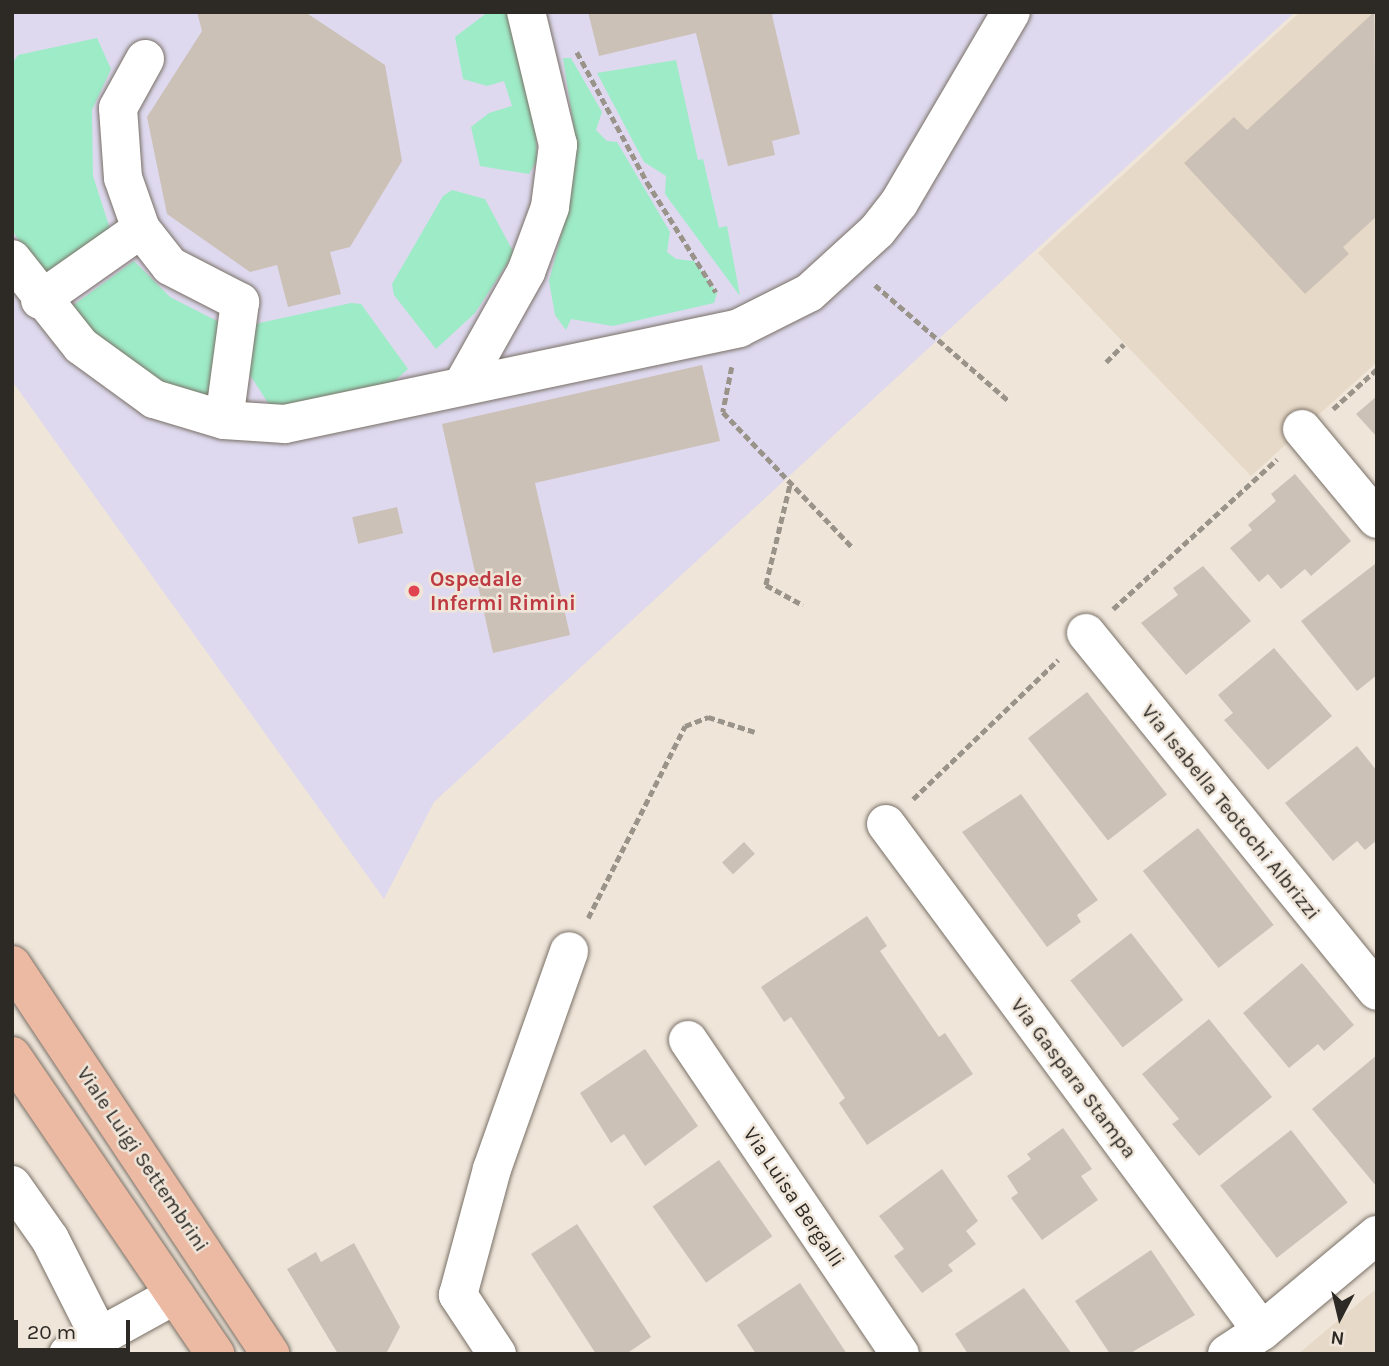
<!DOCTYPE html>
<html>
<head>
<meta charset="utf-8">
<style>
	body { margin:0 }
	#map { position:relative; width:1389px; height:1366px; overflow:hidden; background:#efe5d9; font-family:Karla,sans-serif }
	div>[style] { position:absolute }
	.built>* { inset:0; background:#e7d9c7 }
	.medical>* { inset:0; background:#ded9ef }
	.green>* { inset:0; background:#9eebc7 }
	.building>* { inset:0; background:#ccc1b7; transform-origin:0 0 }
	.path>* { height:4.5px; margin-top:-2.25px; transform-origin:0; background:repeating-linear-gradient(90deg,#9a938a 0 7px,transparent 0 10.5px) }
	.roads { filter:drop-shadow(0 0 2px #797066) drop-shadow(0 0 2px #797066) }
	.minor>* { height:38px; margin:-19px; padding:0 19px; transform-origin:19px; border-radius:19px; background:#fff }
	.major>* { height:38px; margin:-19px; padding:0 19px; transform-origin:19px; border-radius:19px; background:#ecb9a2 }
	.dots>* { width:19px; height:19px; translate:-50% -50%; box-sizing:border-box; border:4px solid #efe5d9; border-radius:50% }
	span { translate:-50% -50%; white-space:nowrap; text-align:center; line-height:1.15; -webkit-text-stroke:5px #efe5d9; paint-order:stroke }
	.health-label { font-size:21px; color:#be3a42; font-weight:700 }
	.left { translate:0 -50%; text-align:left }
	.street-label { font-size:21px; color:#2d2a25 }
	.frame { position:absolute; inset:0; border:14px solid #2d2a25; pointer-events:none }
	.north { position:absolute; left:1305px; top:1282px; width:70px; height:70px; -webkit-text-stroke:5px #efe5d9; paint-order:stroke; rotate:187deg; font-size:19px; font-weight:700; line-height:28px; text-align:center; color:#2d2a25 }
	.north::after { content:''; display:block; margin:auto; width:24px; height:32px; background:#2d2a25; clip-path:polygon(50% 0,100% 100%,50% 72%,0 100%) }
	.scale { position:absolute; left:14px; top:1320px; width:116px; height:32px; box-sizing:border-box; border:4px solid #2d2a25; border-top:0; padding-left:9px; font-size:21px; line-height:24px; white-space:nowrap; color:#2d2a25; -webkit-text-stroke:5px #efe5d9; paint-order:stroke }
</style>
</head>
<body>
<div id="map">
	<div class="built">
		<i style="clip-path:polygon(1300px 12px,1377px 12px,1377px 362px,1251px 476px,1038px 253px)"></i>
		<i style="clip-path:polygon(1377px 1288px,1377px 1354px,1298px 1354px)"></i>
	</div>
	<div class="medical">
		<i style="clip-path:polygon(12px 12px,1295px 12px,434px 802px,384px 899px,12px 381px)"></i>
	</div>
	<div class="green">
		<i style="clip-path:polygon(488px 12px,510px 15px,535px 106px,537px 160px,529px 174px,480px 166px,471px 127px,489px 113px,512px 106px,504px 81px,487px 86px,463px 79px,455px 37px)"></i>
		<i style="clip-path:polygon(97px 38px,111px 69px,92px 110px,93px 176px,112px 235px,39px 277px,12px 229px,12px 64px,18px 55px)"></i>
		<i style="clip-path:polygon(563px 58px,571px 58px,602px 112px,596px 130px,607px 141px,617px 142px,670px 232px,667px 252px,676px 259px,694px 261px,717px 293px,714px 303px,613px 326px,571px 319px,566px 330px,555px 315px,549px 281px,565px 220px,575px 135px)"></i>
		<i style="clip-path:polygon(676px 60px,698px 160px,703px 159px,719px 228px,727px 226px,740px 296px,665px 194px,666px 176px,644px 162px,597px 73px)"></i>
		<i style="clip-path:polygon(452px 190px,485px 199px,514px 253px,475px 313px,436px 349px,394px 295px,392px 284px,443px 196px)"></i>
		<i style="clip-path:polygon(134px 261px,170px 297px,223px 324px,211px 399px,205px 404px,107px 353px,68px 309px)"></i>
		<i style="clip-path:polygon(351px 303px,361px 304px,408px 369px,389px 386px,274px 412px,248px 372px,255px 324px)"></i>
	</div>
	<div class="building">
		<i style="clip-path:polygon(197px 12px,305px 12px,385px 65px,402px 161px,350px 247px,330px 252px,341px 294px,288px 307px,277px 265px,250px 272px,167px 214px,147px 117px,202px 31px)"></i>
		<i style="clip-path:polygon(588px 12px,777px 12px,772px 15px,800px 134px,772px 141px,775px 155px,728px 166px,696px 33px,599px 56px)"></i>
		<i style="clip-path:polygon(1374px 12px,1377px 216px,1343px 247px,1349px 254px,1305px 294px,1184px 163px,1234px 117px,1247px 130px)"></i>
		<i style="clip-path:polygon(702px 365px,720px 441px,535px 483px,570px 635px,493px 653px,442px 424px)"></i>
		<i style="clip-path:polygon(1377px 396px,1377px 437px,1356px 414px)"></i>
		<i style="clip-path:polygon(1295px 474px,1351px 541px,1311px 576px,1305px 569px,1281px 589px,1268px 574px,1259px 582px,1230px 548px,1252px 530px,1248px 525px,1276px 501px,1271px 494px)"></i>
		<i style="left:397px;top:507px;width:27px;height:46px;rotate:77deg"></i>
		<i style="clip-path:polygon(1375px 564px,1377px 675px,1357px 691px,1301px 621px)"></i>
		<i style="clip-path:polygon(1203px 566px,1251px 621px,1186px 675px,1141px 623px,1178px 595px,1173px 588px)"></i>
		<i style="clip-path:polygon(1274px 648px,1332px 716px,1268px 770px,1224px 720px,1233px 713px,1218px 695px)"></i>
		<i style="left:1087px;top:692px;width:130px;height:75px;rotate:52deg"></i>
		<i style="clip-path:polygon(1357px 746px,1377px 771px,1377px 840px,1365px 850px,1357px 841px,1333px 861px,1285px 803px)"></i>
		<i style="clip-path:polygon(1021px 794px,1098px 900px,1077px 915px,1081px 922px,1047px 947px,962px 832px)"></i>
		<i style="left:1198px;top:828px;width:123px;height:70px;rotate:52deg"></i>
		<i style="left:744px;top:842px;width:16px;height:30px;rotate:47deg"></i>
		<i style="clip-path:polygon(867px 916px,887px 946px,880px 951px,939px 1037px,945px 1033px,973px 1074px,867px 1145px,839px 1103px,845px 1098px,791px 1017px,784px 1022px,761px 987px)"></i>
		<i style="left:1131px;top:933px;width:85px;height:77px;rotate:52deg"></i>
		<i style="clip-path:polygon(1302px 963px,1354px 1025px,1324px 1051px,1318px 1044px,1289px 1068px,1243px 1013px)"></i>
		<i style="clip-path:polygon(1209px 1019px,1272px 1097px,1199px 1156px,1172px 1124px,1179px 1119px,1142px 1074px)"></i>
		<i style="clip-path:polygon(645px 1049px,698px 1126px,645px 1166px,624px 1134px,611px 1143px,580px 1093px)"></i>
		<i style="clip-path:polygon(1377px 1055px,1377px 1187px,1312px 1109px)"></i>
		<i style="clip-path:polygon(1063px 1128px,1092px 1169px,1081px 1176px,1098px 1200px,1042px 1240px,1011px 1198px,1018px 1193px,1007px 1176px,1031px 1159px,1027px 1154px)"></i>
		<i style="left:1291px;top:1130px;width:92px;height:90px;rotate:52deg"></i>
		<i style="left:719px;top:1160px;width:93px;height:81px;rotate:55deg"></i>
		<i style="clip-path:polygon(942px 1169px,978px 1221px,966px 1231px,976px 1244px,948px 1265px,953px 1271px,922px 1293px,894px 1256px,904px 1249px,879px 1216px)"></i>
		<i style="clip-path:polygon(577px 1224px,651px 1337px,626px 1354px,596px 1354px,531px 1254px)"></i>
		<i style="clip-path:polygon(354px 1243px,400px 1327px,386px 1354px,338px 1354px,287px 1269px,316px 1252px,321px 1262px)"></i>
		<i style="clip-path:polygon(1151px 1250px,1195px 1315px,1129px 1354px,1110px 1354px,1075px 1301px)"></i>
		<i style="clip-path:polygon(800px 1283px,847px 1354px,756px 1354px,737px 1325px)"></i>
		<i style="clip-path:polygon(1024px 1288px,1072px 1354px,968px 1354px,955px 1334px)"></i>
	</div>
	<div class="path">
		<i style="left:577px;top:52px;width:148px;rotate:61.7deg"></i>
		<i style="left:647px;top:182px;width:130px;rotate:57.9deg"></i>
		<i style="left:875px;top:285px;width:177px;rotate:40.9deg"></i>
		<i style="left:1106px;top:362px;width:25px;rotate:-45deg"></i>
		<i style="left:732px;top:367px;width:46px;rotate:101.3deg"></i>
		<i style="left:723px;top:412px;width:188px;rotate:46.3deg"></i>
		<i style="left:1333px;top:409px;width:59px;rotate:-42.3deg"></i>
		<i style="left:790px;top:486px;width:102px;rotate:103.6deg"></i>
		<i style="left:766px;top:585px;width:42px;rotate:28.4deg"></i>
		<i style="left:1113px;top:609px;width:222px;rotate:-42.4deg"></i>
		<i style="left:913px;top:799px;width:201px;rotate:-43.8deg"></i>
		<i style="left:588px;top:918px;width:215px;rotate:-63.2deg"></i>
		<i style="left:685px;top:726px;width:25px;rotate:-21deg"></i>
		<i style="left:708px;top:717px;width:49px;rotate:17.7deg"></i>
	</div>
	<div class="roads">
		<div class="minor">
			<i style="left:141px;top:229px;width:54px;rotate:-109.4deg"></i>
			<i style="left:123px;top:178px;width:70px;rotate:-94.1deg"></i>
			<i style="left:118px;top:108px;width:56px;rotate:-61.1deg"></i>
			<i style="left:12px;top:259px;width:111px;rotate:51.6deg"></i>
			<i style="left:81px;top:346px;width:90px;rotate:36deg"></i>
			<i style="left:154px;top:399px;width:73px;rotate:16.7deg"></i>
			<i style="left:224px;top:420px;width:61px;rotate:3.8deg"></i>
			<i style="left:285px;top:424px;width:464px;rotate:-11.9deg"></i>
			<i style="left:739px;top:328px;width:78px;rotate:-26.6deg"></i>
			<i style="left:809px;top:293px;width:92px;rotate:-42.4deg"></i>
			<i style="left:877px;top:231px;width:36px;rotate:-52deg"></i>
			<i style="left:899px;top:203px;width:221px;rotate:-59.6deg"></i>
			<i style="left:40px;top:300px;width:123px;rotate:-35.1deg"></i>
			<i style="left:141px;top:229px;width:47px;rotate:51.9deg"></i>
			<i style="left:170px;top:266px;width:79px;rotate:27.2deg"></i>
			<i style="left:240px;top:302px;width:119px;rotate:97.7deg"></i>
			<i style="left:462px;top:386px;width:131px;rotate:-60.7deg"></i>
			<i style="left:526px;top:272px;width:69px;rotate:-69.7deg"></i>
			<i style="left:550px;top:207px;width:63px;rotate:-82.6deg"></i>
			<i style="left:558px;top:145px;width:137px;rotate:-103.5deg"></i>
			<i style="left:1302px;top:429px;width:117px;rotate:50.2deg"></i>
			<i style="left:1086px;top:633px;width:461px;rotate:50.9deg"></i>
			<i style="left:886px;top:824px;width:631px;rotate:53.44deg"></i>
			<i style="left:688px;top:1040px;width:379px;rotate:56deg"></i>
			<i style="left:12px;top:1185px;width:66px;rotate:54.9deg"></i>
			<i style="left:50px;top:1239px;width:109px;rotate:63.2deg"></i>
			<i style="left:68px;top:1354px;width:122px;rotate:-28.9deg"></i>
			<i style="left:497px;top:1354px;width:71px;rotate:-123.5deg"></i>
			<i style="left:458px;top:1295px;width:131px;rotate:-74.9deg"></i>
			<i style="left:492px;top:1169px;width:231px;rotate:-70.5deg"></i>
			<i style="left:1227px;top:1354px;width:42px;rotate:-33.3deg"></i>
			<i style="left:1262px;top:1331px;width:150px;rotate:-39.9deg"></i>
		</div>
		<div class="major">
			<i style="left:12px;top:965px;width:467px;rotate:56.4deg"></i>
			<i style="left:12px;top:1056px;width:361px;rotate:55.7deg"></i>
		</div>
	</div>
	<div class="dots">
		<i style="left:414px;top:591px;background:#e0444e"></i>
	</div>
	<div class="health-label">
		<span class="left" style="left:430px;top:591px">Ospedale<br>Infermi Rimini</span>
	</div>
	<div class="street-label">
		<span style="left:1231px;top:812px;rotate:51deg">Via Isabella Teotochi Albrizzi</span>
		<span style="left:1074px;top:1078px;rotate:53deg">Via Gaspara Stampa</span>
		<span style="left:143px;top:1159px;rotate:56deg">Viale Luigi Settembrini</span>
		<span style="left:794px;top:1197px;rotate:56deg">Via Luisa Bergalli</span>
	</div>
	<div class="frame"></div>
	<div class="north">N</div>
	<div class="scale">20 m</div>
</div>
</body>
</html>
